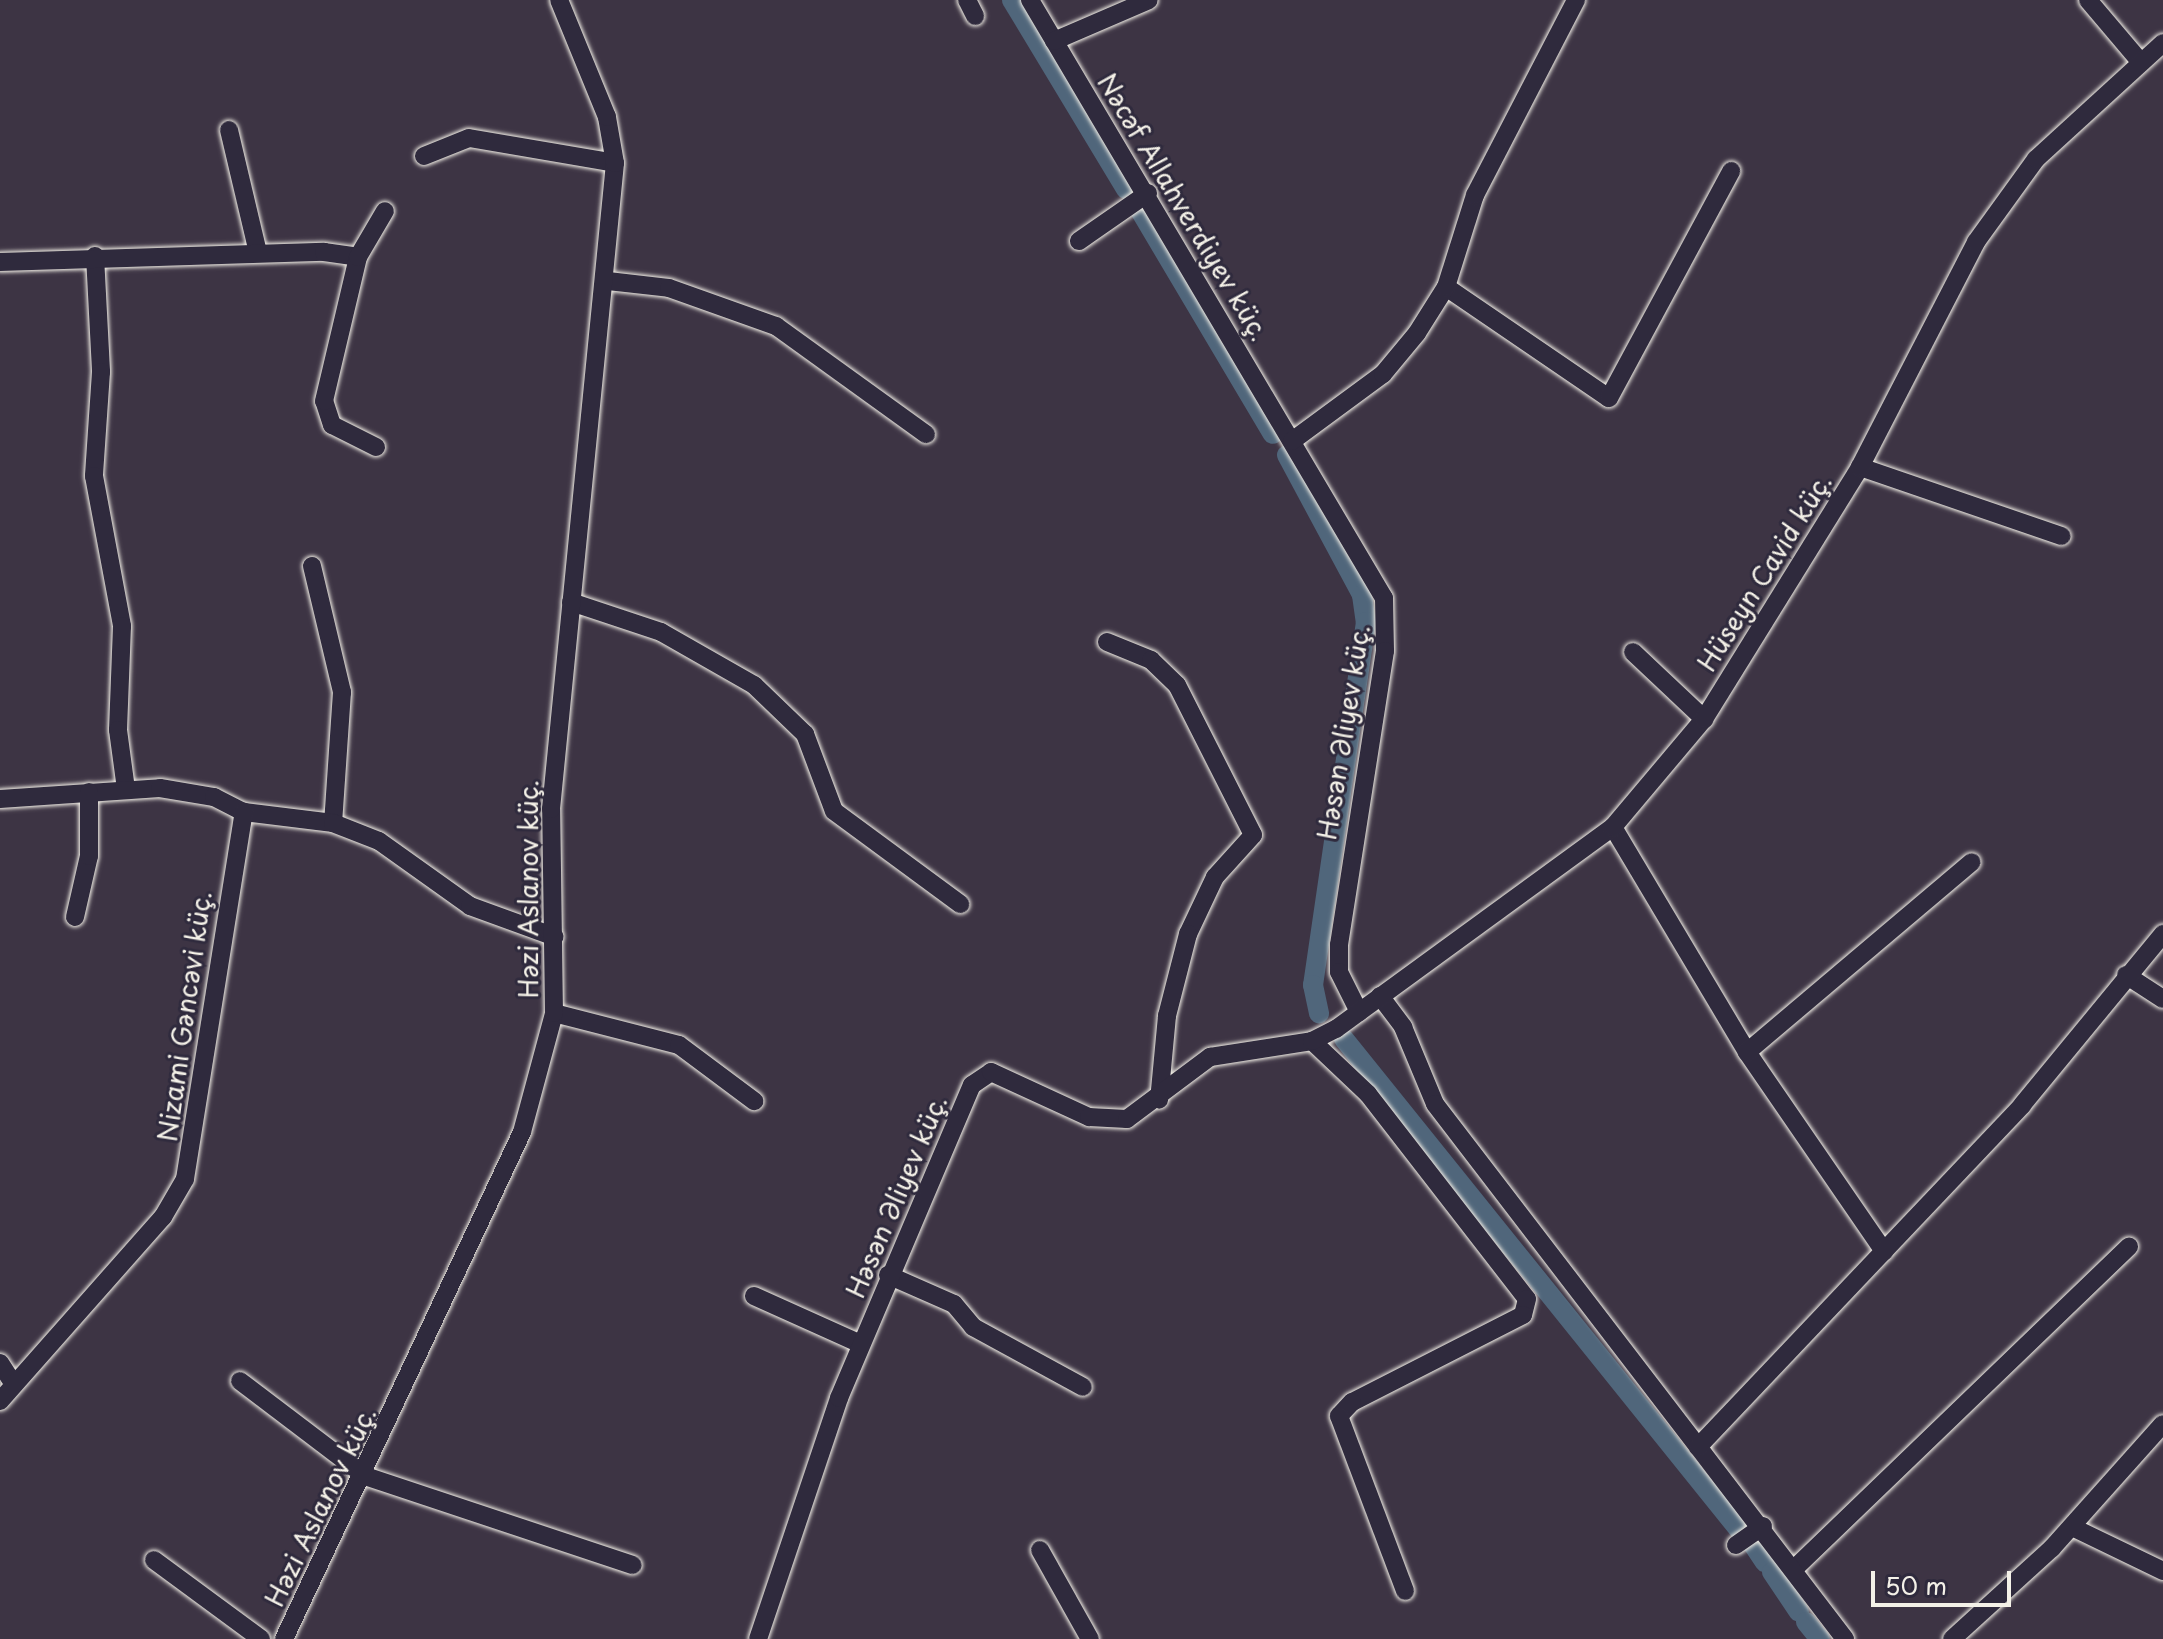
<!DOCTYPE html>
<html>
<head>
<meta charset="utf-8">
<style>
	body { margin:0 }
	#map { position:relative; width:2163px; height:1639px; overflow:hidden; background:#3d3444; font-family:"Playpen Sans",sans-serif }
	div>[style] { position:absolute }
	.canal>* { height:20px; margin:-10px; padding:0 10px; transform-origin:10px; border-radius:10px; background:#50667b }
	.roads { filter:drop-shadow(0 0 2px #f4f1e8) drop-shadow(0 0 2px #f4f1e8) }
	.minor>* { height:18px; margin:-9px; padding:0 9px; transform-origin:9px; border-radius:9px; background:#2f2a3d }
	span { translate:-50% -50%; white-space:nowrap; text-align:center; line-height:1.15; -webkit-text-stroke:6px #2f2a3d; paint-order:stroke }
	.street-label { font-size:26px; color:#f4f1e8 }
	.scale { position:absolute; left:1871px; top:1571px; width:140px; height:36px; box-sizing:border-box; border:4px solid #f4f1e8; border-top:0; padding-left:10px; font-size:24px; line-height:28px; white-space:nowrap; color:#f4f1e8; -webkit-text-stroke:6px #2f2a3d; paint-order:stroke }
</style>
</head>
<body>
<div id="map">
	<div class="canal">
		<i style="left:1012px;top:0;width:221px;rotate:58.9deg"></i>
		<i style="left:1141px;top:212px;width:258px;rotate:59.3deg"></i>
		<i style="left:1287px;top:455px;width:159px;rotate:61.8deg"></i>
		<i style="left:1362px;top:595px;width:27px;rotate:82deg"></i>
		<i style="left:1366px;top:622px;width:367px;rotate:98.3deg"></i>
		<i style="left:1313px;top:985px;width:29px;rotate:78deg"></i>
		<i style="left:1344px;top:1039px;width:632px;rotate:51.17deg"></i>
		<i style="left:1752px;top:1543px;width:23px;rotate:56deg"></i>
		<i style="left:1772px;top:1572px;width:48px;rotate:56deg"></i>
		<i style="left:1806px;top:1622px;width:22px;rotate:51deg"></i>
	</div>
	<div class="roads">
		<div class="minor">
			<i style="left:967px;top:0;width:18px;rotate:63deg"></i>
			<i style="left:1030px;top:0;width:695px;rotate:59.38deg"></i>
			<i style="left:1384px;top:598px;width:53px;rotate:88.9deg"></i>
			<i style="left:1385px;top:651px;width:298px;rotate:98.9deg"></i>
			<i style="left:1339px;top:945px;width:27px;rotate:90deg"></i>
			<i style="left:1339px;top:972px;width:45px;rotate:63.4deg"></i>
			<i style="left:2088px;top:0;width:77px;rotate:49.7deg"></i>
			<i style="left:1054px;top:41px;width:103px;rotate:-23.3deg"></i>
			<i style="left:229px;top:130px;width:126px;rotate:76.7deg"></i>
			<i style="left:424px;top:156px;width:48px;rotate:-21.8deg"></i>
			<i style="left:469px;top:138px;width:148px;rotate:9.7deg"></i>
			<i style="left:1079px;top:241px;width:84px;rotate:-34.8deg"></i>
			<i style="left:95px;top:256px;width:116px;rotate:87deg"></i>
			<i style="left:101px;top:372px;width:104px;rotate:93.9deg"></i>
			<i style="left:94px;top:476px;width:153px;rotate:79.4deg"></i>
			<i style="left:122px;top:626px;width:104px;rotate:92.2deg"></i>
			<i style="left:118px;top:730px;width:60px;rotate:82.3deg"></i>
			<i style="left:0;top:262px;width:324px;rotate:-1.8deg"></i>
			<i style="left:324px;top:252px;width:34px;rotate:8deg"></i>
			<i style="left:608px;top:281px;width:61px;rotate:6.5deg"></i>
			<i style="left:669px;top:288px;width:114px;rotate:19.6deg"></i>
			<i style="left:776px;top:326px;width:185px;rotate:35.8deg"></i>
			<i style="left:1446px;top:287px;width:197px;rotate:34.3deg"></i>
			<i style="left:1609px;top:398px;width:258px;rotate:-61.7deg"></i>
			<i style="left:1292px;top:441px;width:113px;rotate:-36.4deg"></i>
			<i style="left:1383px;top:374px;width:53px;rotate:-50.3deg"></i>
			<i style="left:1417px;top:333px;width:54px;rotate:-57.8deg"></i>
			<i style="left:1446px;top:287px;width:96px;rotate:-72.5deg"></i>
			<i style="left:1475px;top:195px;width:220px;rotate:-62.6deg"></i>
			<i style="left:376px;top:447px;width:49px;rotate:-153.4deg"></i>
			<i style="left:332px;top:425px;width:25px;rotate:-108deg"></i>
			<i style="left:324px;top:401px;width:148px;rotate:-76.7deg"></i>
			<i style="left:358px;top:257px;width:53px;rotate:-59.6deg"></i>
			<i style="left:1860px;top:467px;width:213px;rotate:18.9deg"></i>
			<i style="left:312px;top:566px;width:130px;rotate:76.6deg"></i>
			<i style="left:342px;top:692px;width:131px;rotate:93.9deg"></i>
			<i style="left:571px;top:602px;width:95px;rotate:18.4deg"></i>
			<i style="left:661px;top:632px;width:107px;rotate:29.7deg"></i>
			<i style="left:754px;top:685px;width:71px;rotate:43.9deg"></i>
			<i style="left:805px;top:734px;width:82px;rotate:69.4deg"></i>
			<i style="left:834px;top:811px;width:157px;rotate:36.4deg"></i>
			<i style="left:1107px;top:642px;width:48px;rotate:22.2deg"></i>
			<i style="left:1151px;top:660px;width:36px;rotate:44deg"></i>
			<i style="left:1177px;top:685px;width:168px;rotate:63.1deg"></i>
			<i style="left:1253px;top:835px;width:57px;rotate:132.1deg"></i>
			<i style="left:1215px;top:877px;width:63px;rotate:115.3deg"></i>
			<i style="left:1188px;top:934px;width:85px;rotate:104.4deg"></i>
			<i style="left:1167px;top:1016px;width:84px;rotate:95.4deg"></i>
			<i style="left:1633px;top:652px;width:98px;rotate:43.3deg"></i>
			<i style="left:0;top:799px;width:160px;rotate:-3.9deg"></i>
			<i style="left:160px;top:788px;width:55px;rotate:9.5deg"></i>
			<i style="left:214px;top:797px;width:34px;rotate:27deg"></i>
			<i style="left:244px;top:812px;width:90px;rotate:7deg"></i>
			<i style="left:333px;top:823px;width:49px;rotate:21.4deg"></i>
			<i style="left:379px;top:841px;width:112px;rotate:35.5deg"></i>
			<i style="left:470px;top:906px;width:90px;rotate:20deg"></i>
			<i style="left:1613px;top:827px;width:262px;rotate:59.2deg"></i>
			<i style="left:1747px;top:1052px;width:242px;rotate:55.5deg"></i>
			<i style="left:75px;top:917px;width:63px;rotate:-77.1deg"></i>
			<i style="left:89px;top:856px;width:64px;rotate:-90deg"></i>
			<i style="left:2126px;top:975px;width:44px;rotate:33deg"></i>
			<i style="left:1380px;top:996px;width:39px;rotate:53deg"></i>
			<i style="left:1403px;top:1027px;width:83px;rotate:67.4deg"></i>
			<i style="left:1435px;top:1104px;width:432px;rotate:52.5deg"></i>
			<i style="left:554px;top:1013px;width:129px;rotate:14.4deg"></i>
			<i style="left:679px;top:1045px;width:94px;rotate:36.7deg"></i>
			<i style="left:1312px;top:1041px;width:77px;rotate:43.4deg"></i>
			<i style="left:1368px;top:1094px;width:259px;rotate:52.2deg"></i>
			<i style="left:1527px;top:1299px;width:16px;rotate:104deg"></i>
			<i style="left:1523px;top:1315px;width:192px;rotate:153deg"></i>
			<i style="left:1352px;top:1402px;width:19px;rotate:133deg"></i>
			<i style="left:1339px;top:1416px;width:187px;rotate:69.3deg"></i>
			<i style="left:1747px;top:1052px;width:294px;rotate:-40.2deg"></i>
			<i style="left:888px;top:1275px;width:72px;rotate:23.7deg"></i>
			<i style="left:954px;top:1304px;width:30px;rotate:50deg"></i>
			<i style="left:973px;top:1327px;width:125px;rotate:28.6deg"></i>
			<i style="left:754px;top:1296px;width:117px;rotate:24.2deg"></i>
			<i style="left:0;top:1363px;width:24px;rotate:57deg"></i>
			<i style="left:240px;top:1381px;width:157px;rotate:37.2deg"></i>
			<i style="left:365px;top:1476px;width:282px;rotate:18.4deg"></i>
			<i style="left:0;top:1401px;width:246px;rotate:-48.5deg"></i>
			<i style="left:163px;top:1217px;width:44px;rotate:-59.9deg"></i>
			<i style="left:185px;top:1179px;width:372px;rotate:-80.9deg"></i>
			<i style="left:2072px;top:1527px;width:101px;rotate:25.8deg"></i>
			<i style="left:1736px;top:1545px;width:33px;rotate:-35deg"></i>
			<i style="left:1040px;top:1550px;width:102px;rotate:60.7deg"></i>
			<i style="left:154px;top:1560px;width:133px;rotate:36.4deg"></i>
			<i style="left:1794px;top:1569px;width:465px;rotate:-43.9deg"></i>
			<i style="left:284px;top:1639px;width:560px;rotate:-64.85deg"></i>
			<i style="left:522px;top:1132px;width:123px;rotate:-74.9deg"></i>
			<i style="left:554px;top:1013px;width:204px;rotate:-90.8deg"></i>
			<i style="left:551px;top:809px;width:649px;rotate:-84.34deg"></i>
			<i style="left:615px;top:163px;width:47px;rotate:-99.9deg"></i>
			<i style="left:607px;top:117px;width:126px;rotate:-112.3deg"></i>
			<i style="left:758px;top:1639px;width:254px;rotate:-71.4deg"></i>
			<i style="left:839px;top:1398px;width:340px;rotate:-67deg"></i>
			<i style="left:972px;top:1085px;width:23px;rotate:-34deg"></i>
			<i style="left:991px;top:1072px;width:108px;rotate:24.7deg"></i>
			<i style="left:1089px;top:1117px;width:38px;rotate:3deg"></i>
			<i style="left:1127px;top:1119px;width:104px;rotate:-36.8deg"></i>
			<i style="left:1210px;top:1057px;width:103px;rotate:-8.9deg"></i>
			<i style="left:1312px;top:1041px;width:27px;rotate:-27deg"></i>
			<i style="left:1336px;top:1029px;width:343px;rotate:-36.1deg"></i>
			<i style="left:1613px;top:827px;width:141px;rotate:-49.9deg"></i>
			<i style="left:1704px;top:719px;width:296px;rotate:-58.2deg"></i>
			<i style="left:1860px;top:467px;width:253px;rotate:-62.7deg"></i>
			<i style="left:1976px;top:242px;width:102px;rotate:-54.1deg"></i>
			<i style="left:2036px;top:159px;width:172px;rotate:-42.4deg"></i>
			<i style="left:1845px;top:1639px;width:242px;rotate:-127.4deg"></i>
			<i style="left:1698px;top:1447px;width:471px;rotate:-46.5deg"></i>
			<i style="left:2022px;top:1105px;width:222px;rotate:-50.5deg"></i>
			<i style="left:1952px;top:1639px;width:135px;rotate:-42.3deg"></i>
			<i style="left:2052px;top:1548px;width:166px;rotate:-48.2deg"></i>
		</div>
	</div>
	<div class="street-label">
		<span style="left:1184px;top:207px;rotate:59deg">Nəcəf Allahverdiyev küç.</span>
		<span style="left:1764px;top:572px;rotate:-58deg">Hüseyn Cavid küç.</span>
		<span style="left:1343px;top:732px;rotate:-81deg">Həsən Əliyev küç.</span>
		<span style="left:528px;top:889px;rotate:-90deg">Həzi Aslanov küç.</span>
		<span style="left:184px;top:1016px;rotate:-82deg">Nizami Gəncəvi küç.</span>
		<span style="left:896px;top:1196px;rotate:-67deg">Həsən Əliyev küç.</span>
		<span style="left:320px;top:1506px;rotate:-64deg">Həzi Aslanov küç.</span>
	</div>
	<div class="scale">50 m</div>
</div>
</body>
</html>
